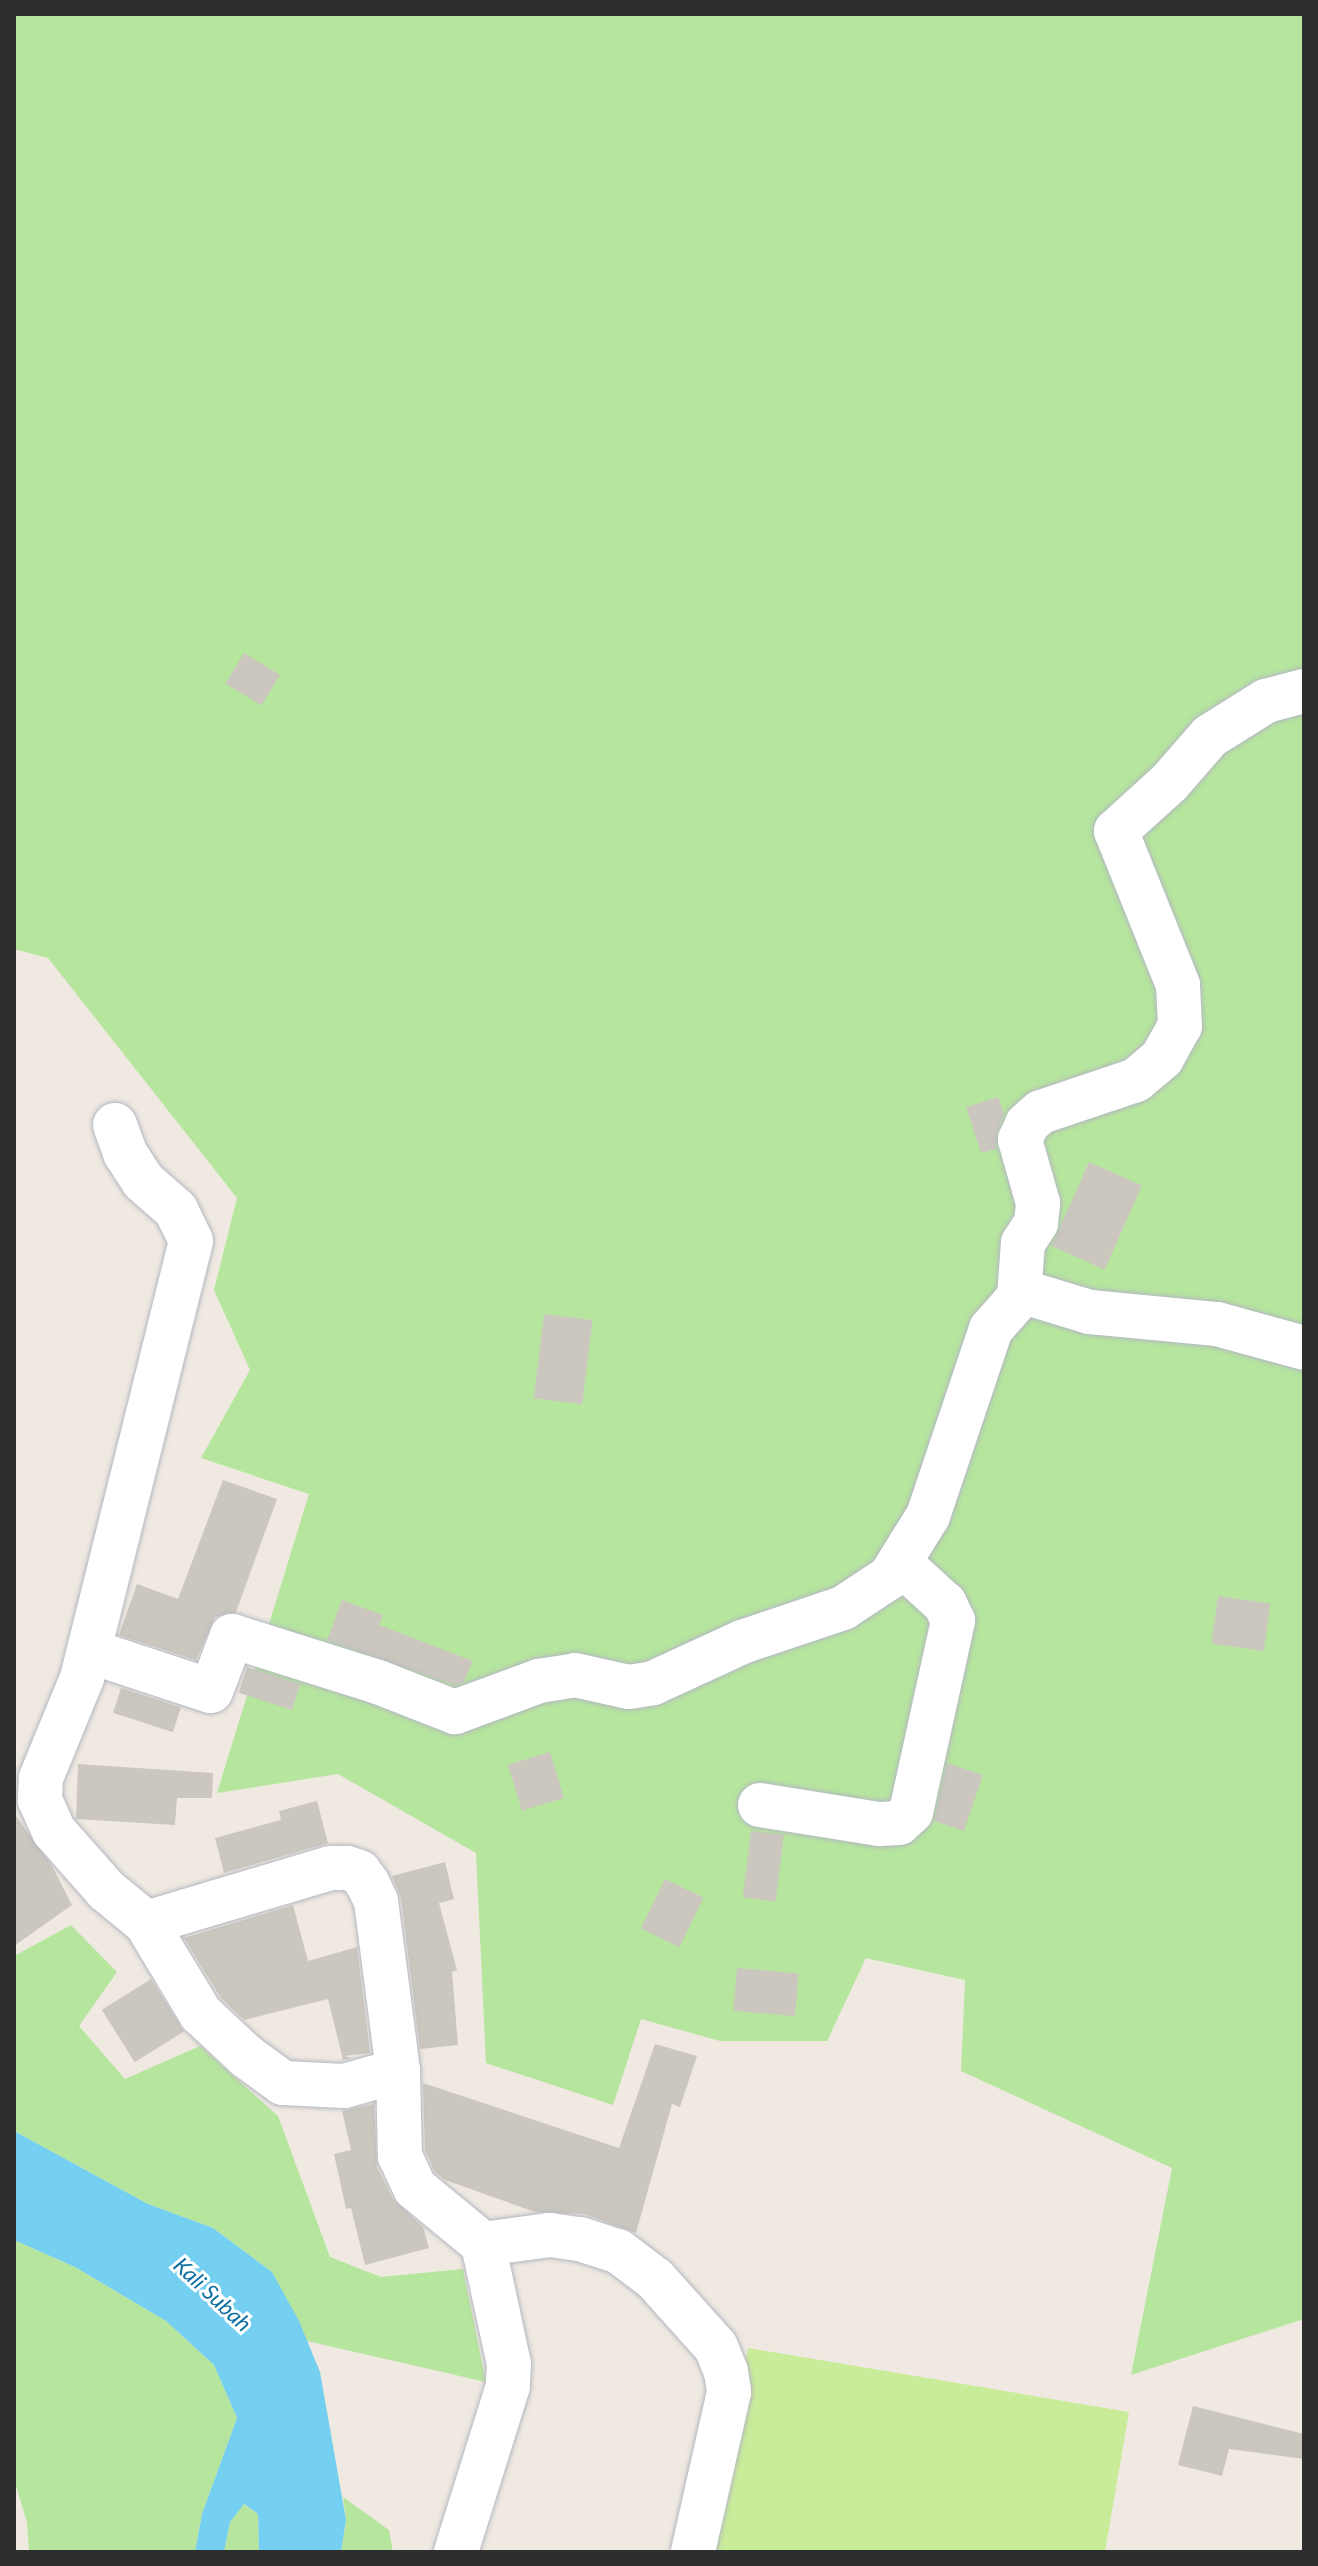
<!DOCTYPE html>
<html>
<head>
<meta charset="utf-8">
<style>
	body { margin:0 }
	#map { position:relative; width:1318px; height:2566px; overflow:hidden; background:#efe9e1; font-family:Lato,sans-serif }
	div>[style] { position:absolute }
	.green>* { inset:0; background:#b6e59e }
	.pitch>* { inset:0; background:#c9ec9a }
	.water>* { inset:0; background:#75cff0 }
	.building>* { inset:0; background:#cbc7bf; transform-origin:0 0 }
	.roads { filter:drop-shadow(0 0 2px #b4b7c1) drop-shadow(0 0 2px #b4b7c1) }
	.minor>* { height:44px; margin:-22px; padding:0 22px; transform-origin:22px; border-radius:22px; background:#fff }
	span { translate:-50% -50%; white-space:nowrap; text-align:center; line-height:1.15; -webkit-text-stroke:6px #fff; paint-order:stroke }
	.water-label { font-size:22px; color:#0d6fa3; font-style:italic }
	.frame { position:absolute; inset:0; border:16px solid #2e2e2e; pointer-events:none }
</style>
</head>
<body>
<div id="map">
	<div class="green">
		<i style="clip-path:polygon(14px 14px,1304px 14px,1304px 2319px,1131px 2375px,1172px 2168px,961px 2071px,965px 1980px,866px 1958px,827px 2041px,720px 2041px,641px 2019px,613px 2105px,486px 2063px,476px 1853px,338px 1774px,217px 1793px,309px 1494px,201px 1458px,250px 1370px,214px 1290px,237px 1198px,48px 958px,14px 949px)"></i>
		<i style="clip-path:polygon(71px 1925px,117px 1972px,79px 2026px,125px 2079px,200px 2046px,278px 2116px,330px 2257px,381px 2277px,463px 2269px,486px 2382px,307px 2341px,272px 2272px,213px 2228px,148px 2204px,14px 2131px,14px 1956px)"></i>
		<i style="clip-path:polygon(14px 2240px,75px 2267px,166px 2321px,214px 2365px,237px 2418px,202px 2514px,195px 2552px,29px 2552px,27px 2523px,14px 2479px)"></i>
		<i style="clip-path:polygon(343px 2497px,389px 2530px,393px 2552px,341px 2552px,346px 2520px)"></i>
		<i style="clip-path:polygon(243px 2504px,258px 2514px,259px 2552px,224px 2552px,230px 2522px)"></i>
	</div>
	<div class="pitch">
		<i style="clip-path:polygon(748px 2348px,1129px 2412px,1105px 2552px,712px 2552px)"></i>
	</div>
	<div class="water">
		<i style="clip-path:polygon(14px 2131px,148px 2204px,213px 2228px,272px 2272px,299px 2321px,320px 2372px,346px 2520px,341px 2552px,259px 2552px,258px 2514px,244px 2504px,230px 2522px,224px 2552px,195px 2552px,202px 2514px,237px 2418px,214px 2365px,166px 2321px,75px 2267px,14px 2240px)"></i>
	</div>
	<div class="building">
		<i style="left:244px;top:653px;width:42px;height:36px;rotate:31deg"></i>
		<i style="clip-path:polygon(998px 1097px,1004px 1114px,997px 1131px,996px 1149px,981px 1153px,966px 1107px)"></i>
		<i style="left:1089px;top:1162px;width:58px;height:92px;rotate:24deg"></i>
		<i style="left:544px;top:1314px;width:49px;height:85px;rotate:7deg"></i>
		<i style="clip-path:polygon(223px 1480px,277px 1499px,236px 1612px,215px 1617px,196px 1660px,119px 1635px,137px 1584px,178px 1599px)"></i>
		<i style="left:1218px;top:1596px;width:53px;height:48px;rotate:8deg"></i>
		<i style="clip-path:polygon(342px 1600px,383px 1615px,379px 1625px,473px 1661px,464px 1682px,455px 1685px,327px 1640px)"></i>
		<i style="left:247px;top:1667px;width:56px;height:27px;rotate:18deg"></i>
		<i style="left:121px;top:1688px;width:63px;height:26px;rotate:18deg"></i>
		<i style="left:550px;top:1752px;width:48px;height:44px;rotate:73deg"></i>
		<i style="clip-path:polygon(947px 1763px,983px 1775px,964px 1831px,934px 1821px)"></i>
		<i style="clip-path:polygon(78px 1764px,213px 1773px,212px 1798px,177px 1798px,175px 1825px,76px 1819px)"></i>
		<i style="clip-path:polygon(317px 1801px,328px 1843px,224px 1873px,215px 1838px,281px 1820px,279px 1811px)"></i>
		<i style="clip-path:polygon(14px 1813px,52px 1866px,72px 1905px,14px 1946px)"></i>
		<i style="left:751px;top:1831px;width:33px;height:67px;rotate:7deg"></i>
		<i style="clip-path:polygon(445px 1862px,454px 1899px,439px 1903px,457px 1970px,452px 1972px,458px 2045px,420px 2049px,401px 1898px,392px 1876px)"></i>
		<i style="left:665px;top:1879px;width:43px;height:55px;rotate:26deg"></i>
		<i style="clip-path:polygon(293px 1905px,308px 1961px,357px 1947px,370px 2053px,344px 2056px,351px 2058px,343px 2060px,328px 1999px,244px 2020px,221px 1998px,184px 1938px)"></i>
		<i style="left:737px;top:1968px;width:62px;height:43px;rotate:5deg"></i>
		<i style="left:151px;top:1979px;width:62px;height:58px;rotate:58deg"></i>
		<i style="clip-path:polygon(655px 2044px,697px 2056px,680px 2107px,672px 2104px,636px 2233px,584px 2214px,535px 2212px,445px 2180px,435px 2172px,425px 2150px,423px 2083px,619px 2148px)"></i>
		<i style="clip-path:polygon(374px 2104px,377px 2167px,393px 2199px,423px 2227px,429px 2248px,365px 2265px,351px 2208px,346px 2209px,334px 2154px,351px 2150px,342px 2111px)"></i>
		<i style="clip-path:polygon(1193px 2406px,1304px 2434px,1304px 2459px,1229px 2449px,1222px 2476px,1178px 2465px)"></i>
	</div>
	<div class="roads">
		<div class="minor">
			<i style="left:115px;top:1125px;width:30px;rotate:70deg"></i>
			<i style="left:125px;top:1153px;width:33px;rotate:57deg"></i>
			<i style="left:143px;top:1181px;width:44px;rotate:41.3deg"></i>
			<i style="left:176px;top:1210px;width:34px;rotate:64deg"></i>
			<i style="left:191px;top:1241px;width:450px;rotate:104deg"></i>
			<i style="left:82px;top:1678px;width:108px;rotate:112.3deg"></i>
			<i style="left:41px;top:1778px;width:22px;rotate:93deg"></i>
			<i style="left:40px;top:1800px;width:34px;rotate:66deg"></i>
			<i style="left:54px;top:1831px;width:79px;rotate:48.6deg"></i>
			<i style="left:106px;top:1890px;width:52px;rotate:39.5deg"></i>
			<i style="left:146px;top:1923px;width:106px;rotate:58.9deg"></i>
			<i style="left:201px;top:2014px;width:62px;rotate:43deg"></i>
			<i style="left:246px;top:2056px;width:46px;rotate:36.1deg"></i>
			<i style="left:283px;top:2083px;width:61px;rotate:2.8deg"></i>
			<i style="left:344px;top:2086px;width:56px;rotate:-15.5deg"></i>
			<i style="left:1019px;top:1297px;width:54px;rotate:-85.8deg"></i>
			<i style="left:1023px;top:1243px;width:24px;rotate:-57deg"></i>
			<i style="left:1036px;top:1223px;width:20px;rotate:-84deg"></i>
			<i style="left:1038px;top:1203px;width:66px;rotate:-105.9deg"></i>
			<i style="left:1020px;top:1140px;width:17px;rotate:-66deg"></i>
			<i style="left:1027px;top:1124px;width:18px;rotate:-41deg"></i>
			<i style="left:1041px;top:1112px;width:100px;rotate:-18.6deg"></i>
			<i style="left:1136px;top:1080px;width:34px;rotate:-40deg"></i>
			<i style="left:1162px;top:1058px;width:37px;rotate:-61deg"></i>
			<i style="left:1180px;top:1026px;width:41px;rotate:-92.8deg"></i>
			<i style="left:1178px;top:985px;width:166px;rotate:-111.9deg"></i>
			<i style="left:1116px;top:831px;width:72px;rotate:-42.2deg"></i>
			<i style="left:1169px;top:783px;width:62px;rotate:-48.9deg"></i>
			<i style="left:1210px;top:736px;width:66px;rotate:-32deg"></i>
			<i style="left:1266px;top:701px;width:39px;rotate:-15deg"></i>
			<i style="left:89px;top:1651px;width:128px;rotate:18.2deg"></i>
			<i style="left:211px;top:1691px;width:59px;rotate:-69.1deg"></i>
			<i style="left:232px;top:1636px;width:153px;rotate:17.5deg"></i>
			<i style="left:378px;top:1682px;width:83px;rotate:21.3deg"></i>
			<i style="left:455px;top:1712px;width:90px;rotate:-20.3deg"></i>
			<i style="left:539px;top:1681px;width:36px;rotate:-9deg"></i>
			<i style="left:575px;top:1675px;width:55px;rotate:12.5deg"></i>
			<i style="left:629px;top:1687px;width:24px;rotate:-9deg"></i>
			<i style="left:653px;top:1683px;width:98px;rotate:-24.7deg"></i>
			<i style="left:742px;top:1642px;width:107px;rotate:-18.6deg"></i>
			<i style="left:843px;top:1608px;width:56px;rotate:-33.4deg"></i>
			<i style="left:890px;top:1577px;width:72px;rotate:-58.1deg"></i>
			<i style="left:928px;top:1516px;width:197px;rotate:-71.4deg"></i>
			<i style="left:991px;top:1329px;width:43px;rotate:-48.8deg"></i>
			<i style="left:1019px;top:1297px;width:9px;rotate:-27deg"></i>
			<i style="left:1027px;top:1293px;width:66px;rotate:16.8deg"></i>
			<i style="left:1090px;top:1312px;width:128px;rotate:5.4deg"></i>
			<i style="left:1217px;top:1324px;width:90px;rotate:15.4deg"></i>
			<i style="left:760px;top:1805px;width:121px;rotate:9.1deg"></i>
			<i style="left:879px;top:1824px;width:20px;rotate:-3deg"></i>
			<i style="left:899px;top:1823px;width:16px;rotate:-43deg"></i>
			<i style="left:911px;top:1812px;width:196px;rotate:-77.6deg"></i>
			<i style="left:953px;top:1621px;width:19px;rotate:-115deg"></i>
			<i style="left:945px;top:1604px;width:59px;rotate:-137.7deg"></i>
			<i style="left:146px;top:1923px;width:192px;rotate:-16.6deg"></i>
			<i style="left:330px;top:1868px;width:17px"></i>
			<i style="left:347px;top:1868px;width:13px;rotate:18deg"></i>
			<i style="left:359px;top:1872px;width:15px;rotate:53deg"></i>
			<i style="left:368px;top:1884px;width:19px;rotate:65deg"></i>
			<i style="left:376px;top:1901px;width:171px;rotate:82.6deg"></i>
			<i style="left:398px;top:2071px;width:85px;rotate:88.7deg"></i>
			<i style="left:400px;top:2156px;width:35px;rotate:65deg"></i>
			<i style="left:415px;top:2188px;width:88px;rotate:39.5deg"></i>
			<i style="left:483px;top:2244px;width:123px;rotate:77.8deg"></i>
			<i style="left:509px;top:2364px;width:22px;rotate:93deg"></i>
			<i style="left:508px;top:2386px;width:174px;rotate:107.4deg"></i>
			<i style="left:483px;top:2244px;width:68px;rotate:-7.7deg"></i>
			<i style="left:550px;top:2235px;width:30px;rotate:8deg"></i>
			<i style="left:580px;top:2239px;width:40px;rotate:18deg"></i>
			<i style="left:618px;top:2251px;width:46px;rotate:37.1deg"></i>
			<i style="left:655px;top:2279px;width:91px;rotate:48.1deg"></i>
			<i style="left:716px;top:2347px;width:27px;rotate:68deg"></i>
			<i style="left:726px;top:2372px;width:20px;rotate:81deg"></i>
			<i style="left:729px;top:2392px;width:164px;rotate:102.7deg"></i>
		</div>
	</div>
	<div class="water-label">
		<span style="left:213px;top:2294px;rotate:43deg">Kali Subah</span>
	</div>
	<div class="frame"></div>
</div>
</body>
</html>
